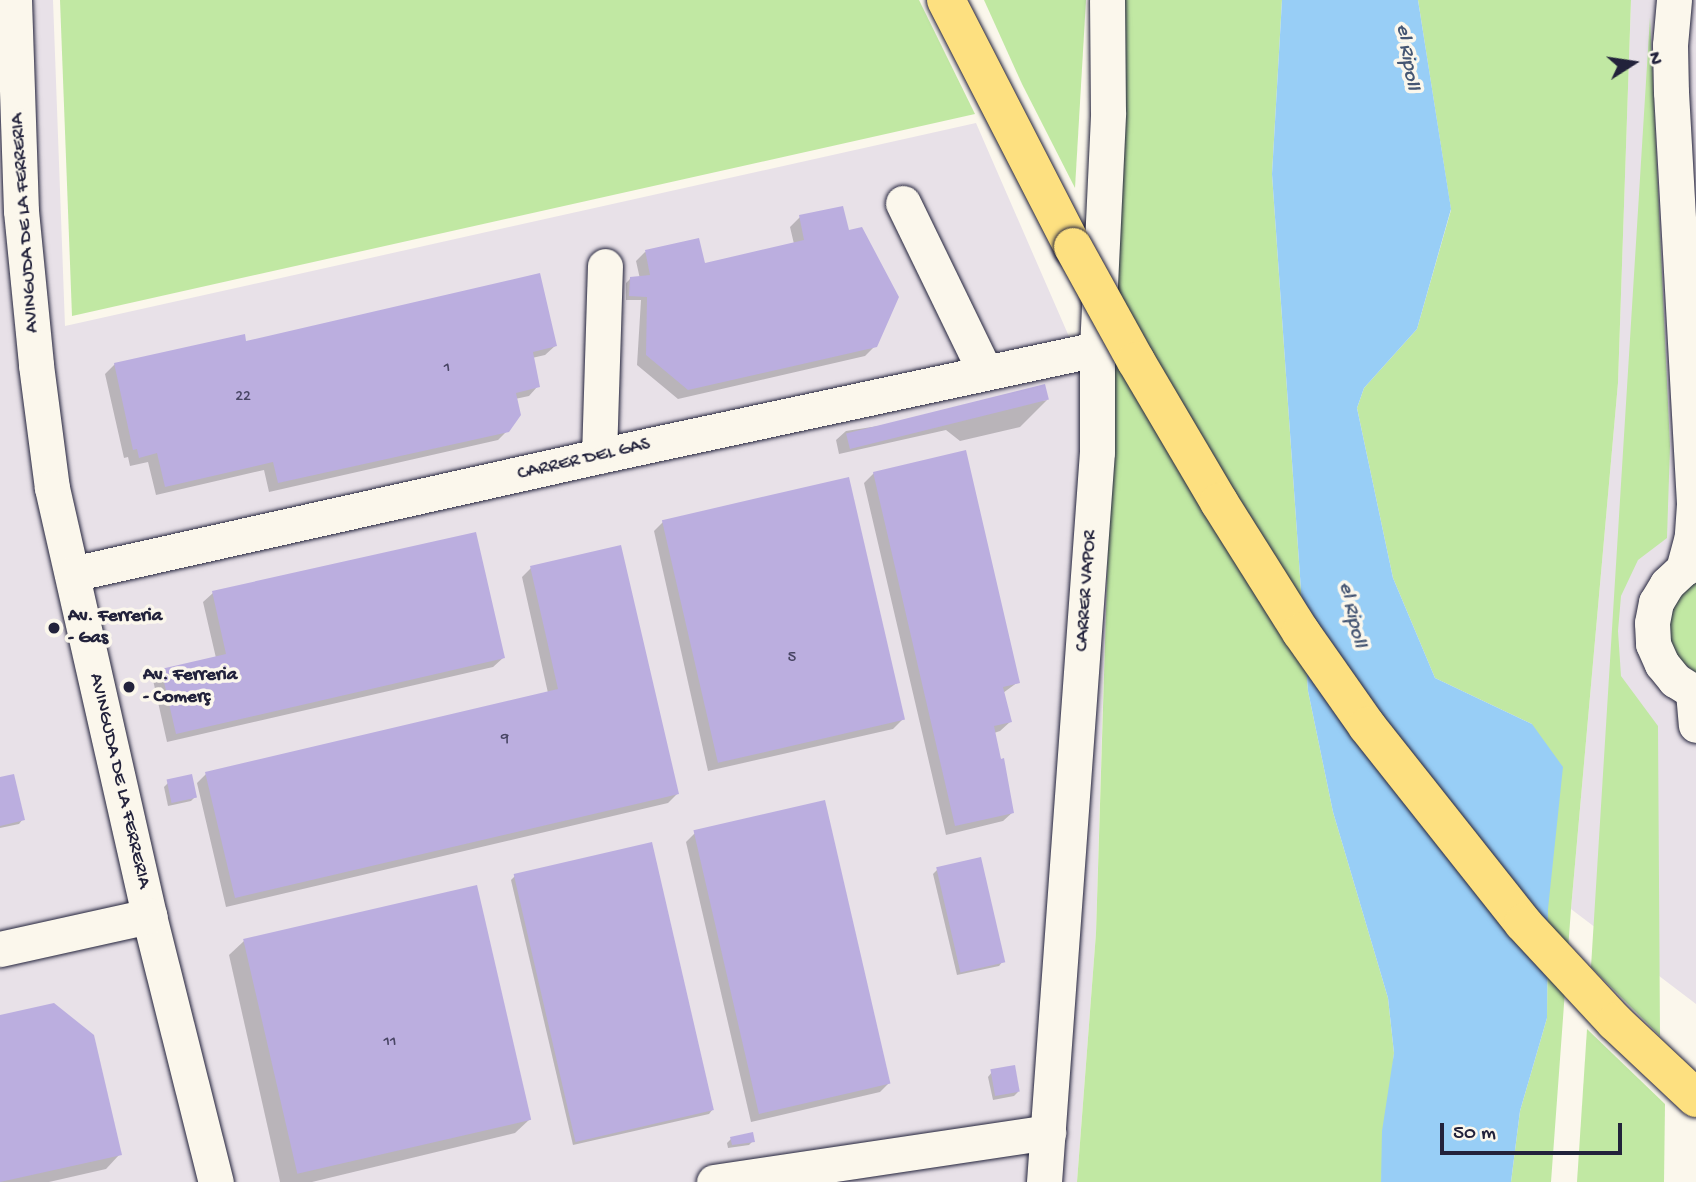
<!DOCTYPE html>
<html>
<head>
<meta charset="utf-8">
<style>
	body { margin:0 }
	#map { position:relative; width:1696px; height:1182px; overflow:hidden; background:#fbf7ec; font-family:"Gochi Hand",sans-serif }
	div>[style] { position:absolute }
	.built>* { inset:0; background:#e8e1e8 }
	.green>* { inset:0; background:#c1e8a3 }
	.water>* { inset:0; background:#98cef6 }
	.shadow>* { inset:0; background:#0003 }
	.building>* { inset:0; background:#bbaedf; transform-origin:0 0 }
	.roads { filter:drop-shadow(0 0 2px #22223b) drop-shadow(0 0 2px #22223b) }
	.minor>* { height:35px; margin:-17.5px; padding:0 17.5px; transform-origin:17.5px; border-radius:17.5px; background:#fbf7ec }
	.major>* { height:38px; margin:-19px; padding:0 19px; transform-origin:19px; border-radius:19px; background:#fde080 }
	.bridges { filter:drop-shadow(0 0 2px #22223b) drop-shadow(0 0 2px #22223b) }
	.major-bridge>* { height:38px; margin:-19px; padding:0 19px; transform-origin:19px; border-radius:19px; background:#fde080 }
	.dots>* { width:19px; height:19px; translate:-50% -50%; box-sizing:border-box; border:4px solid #fbf7ec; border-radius:50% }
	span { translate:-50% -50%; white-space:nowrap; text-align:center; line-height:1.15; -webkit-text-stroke:7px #fbf7ec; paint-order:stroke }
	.number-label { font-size:16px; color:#484564 }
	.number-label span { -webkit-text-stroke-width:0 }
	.street-label { font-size:19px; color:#22223b }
	.poi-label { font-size:19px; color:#22223b; font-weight:700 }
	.left { translate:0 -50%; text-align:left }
	.water-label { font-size:21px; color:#455673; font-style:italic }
	.north { position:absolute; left:1598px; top:28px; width:70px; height:70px; -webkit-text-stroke:5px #fbf7ec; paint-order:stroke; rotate:78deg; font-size:19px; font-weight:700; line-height:28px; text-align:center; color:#22223b }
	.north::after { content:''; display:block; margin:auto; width:24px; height:32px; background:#22223b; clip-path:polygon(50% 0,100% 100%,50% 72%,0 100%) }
	.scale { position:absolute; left:1440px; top:1123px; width:182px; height:32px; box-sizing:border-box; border:4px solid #22223b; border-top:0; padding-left:9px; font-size:21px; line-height:24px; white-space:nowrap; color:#22223b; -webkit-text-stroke:5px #fbf7ec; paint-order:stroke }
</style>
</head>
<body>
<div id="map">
	<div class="built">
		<i style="clip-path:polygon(0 0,53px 0,65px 326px,976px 123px,1111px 433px,1096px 933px,1077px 1182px,0 1182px)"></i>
		<i style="clip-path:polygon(1631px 0,1696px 0,1696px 1004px,1571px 909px,1618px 383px)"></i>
	</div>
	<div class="green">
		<i style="clip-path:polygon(60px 0,919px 0,975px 114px,72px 316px)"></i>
		<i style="clip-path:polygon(984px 0,1086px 0,1075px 188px,1022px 84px)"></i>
		<i style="clip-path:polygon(1125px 0,1282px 0,1272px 174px,1308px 691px,1333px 812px,1388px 998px,1394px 1053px,1381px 1182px,1077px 1182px,1096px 933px)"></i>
		<i style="clip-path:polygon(1418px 0,1631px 0,1618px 383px,1571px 909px,1551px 1182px,1511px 1182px,1520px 1111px,1547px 1018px,1548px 909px,1532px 724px,1435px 678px,1393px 578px,1357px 408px,1364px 388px,1417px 329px,1451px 210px)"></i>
		<i style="clip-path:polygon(1650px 17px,1670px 446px,1667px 538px,1638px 560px,1621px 596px,1618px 631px,1621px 676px,1658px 726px,1660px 1036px,1591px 967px)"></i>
		<i style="clip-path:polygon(1696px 577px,1696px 673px,1677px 658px,1668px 642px,1669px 605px)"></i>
		<i style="clip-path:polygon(1587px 1029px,1665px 1104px,1664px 1182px,1577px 1182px)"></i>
	</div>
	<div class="water">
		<i style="clip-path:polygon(1282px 0,1418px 0,1451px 209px,1417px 329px,1364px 388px,1357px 408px,1393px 578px,1435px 678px,1532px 724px,1563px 767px,1548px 909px,1547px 1018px,1520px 1111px,1511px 1182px,1381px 1182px,1382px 1131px,1394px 1053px,1388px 998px,1333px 812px,1308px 691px,1272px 174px)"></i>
	</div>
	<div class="shadow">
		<i style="clip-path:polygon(800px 217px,847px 232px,875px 346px,865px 356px,678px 399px,637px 365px,641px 300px,626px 300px,626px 283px,631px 278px,640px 279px,636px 261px,645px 252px,703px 265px,794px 244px,790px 227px)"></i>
		<i style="clip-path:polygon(245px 343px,555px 346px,545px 355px,532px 358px,538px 386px,529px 396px,515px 399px,508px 430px,498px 440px,269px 492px,264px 470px,156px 495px,148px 462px,130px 466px,128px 457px,124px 458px,105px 374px,115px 364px)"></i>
		<i style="clip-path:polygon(1047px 400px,1020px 427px,960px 441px,946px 430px,839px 454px,836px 440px,846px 431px)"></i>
		<i style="clip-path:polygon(874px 473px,1018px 682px,1003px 693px,1010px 722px,1000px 731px,994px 733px,1013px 812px,1003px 821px,946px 835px,864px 483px)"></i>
		<i style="clip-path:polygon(663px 522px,903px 719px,893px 729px,708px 771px,654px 531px)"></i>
		<i style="clip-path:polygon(531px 568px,677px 794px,668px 803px,226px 907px,197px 783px,206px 774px,548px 693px,522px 577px)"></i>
		<i style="clip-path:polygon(213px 593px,503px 658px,493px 667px,167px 742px,153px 680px,162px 670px,216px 658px,203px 602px)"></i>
		<i style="clip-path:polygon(0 779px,23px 819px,19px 824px,0 828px)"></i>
		<i style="clip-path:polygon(168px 783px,195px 797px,191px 801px,168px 806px,164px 787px)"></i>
		<i style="clip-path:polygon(695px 833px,889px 1083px,880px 1092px,751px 1122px,686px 842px)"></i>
		<i style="clip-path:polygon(937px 870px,1003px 961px,999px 966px,957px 975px,933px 874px)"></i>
		<i style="clip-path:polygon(515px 876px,713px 1109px,709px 1114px,573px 1145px,511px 880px)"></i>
		<i style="clip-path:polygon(244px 941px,530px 1119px,515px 1133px,312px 1182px,280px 1182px,229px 955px)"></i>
		<i style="clip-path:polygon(0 1017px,120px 1154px,106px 1169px,49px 1182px,0 1182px)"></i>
		<i style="clip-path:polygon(992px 1072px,1018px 1092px,1014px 1096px,993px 1100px,988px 1077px)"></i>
		<i style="clip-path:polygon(731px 1139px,753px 1141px,749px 1145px,728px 1148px,727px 1143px)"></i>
	</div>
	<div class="building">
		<i style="clip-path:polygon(843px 206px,849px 230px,862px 227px,899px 297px,877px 347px,688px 390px,646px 355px,647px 297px,629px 296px,630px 277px,650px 275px,645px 250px,699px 238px,705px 263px,804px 240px,799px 215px)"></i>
		<i style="clip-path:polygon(540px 273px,557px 346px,533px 352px,540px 387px,516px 393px,521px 415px,509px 432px,278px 483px,273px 462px,165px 487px,157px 453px,139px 458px,137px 449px,133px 450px,114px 363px,245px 334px,246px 341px)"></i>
		<i style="left:1045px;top:384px;width:16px;height:205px;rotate:76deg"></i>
		<i style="clip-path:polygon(966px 450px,1020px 683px,1003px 687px,1012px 722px,994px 726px,1001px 759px,1004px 758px,1014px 813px,955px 826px,873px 472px)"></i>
		<i style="left:849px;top:477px;width:249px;height:192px;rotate:77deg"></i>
		<i style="clip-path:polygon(476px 532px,505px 658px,176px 734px,161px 669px,226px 654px,212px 591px)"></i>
		<i style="clip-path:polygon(621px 545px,679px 794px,235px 898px,205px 772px,558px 689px,530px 566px)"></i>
		<i style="clip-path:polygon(14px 774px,25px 820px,0 826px,0 777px)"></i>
		<i style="left:192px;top:774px;width:24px;height:26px;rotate:78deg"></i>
		<i style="left:825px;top:800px;width:291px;height:135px;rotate:77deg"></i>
		<i style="left:652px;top:842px;width:275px;height:142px;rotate:77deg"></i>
		<i style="left:981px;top:857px;width:108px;height:46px;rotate:77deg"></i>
		<i style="left:477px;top:885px;width:241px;height:240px;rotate:77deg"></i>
		<i style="clip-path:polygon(54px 1003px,94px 1035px,122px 1155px,0 1182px,0 1015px)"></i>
		<i style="left:1015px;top:1065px;width:27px;height:25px;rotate:80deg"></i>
		<i style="clip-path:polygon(753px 1132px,755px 1142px,732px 1145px,730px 1137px)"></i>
	</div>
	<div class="roads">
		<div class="minor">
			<i style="left:14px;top:0;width:211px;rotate:88.1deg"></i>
			<i style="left:21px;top:211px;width:155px;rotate:84.4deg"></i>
			<i style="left:36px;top:365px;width:124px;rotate:82.6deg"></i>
			<i style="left:52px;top:488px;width:439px;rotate:77.2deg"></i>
			<i style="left:149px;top:916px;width:274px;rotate:75.9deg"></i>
			<i style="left:1674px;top:0;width:45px;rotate:95.1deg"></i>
			<i style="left:1670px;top:45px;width:47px;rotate:88.8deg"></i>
			<i style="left:1671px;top:92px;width:413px;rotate:86.8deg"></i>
			<i style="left:1694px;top:504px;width:32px;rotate:94deg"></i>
			<i style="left:1692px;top:536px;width:34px;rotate:105deg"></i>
			<i style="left:903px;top:203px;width:188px;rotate:64.1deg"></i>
			<i style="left:599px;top:456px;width:190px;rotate:-88.2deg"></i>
			<i style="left:1696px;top:562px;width:15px;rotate:152deg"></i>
			<i style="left:1683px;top:569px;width:22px;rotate:137deg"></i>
			<i style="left:1667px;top:584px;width:21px;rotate:121deg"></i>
			<i style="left:1656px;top:602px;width:21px;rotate:101deg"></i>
			<i style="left:1652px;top:623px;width:21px;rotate:87deg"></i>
			<i style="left:1653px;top:644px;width:22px;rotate:66deg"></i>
			<i style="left:1662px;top:664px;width:21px;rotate:51deg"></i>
			<i style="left:1675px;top:680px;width:25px;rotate:32deg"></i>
			<i style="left:72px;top:574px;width:540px;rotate:-12.62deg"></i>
			<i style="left:599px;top:456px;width:509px;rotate:-12.13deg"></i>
			<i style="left:1693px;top:692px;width:33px;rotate:85deg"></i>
			<i style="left:0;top:949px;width:153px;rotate:-12.5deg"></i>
			<i style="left:714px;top:1182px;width:338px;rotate:-8.5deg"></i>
			<i style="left:1044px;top:1182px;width:732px;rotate:-85.85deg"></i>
			<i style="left:1097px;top:452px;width:103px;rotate:-90deg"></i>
			<i style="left:1097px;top:349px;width:237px;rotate:-87.3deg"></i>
			<i style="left:1108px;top:112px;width:112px;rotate:-90.5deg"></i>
		</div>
		<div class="major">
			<i style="left:946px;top:0;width:278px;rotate:62.8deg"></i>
		</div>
	</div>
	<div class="bridges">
		<div class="major-bridge">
			<i style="left:1073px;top:247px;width:130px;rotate:61.1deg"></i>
			<i style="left:1136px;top:361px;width:164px;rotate:59.5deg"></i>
			<i style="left:1219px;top:502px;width:154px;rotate:57.8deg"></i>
			<i style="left:1301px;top:632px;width:115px;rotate:54.9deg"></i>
			<i style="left:1367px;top:726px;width:251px;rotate:51.6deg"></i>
			<i style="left:1523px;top:923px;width:135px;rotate:47.1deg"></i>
			<i style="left:1615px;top:1022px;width:111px;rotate:43.2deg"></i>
		</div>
	</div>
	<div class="dots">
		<i style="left:54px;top:628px;background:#22223b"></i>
		<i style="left:129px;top:687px;background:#22223b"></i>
	</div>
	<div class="number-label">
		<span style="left:447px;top:369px">1</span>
		<span style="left:243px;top:398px">22</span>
		<span style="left:792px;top:659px">5</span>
		<span style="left:505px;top:740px">9</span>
		<span style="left:390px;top:1043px">11</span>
	</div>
	<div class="street-label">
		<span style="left:26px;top:223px;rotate:-94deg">AVINGUDA DE LA FERRERIA</span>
		<span style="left:584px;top:460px;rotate:-13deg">CARRER DEL GAS</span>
		<span style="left:1087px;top:591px;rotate:-86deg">CARRER VAPOR</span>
		<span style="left:119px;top:781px;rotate:77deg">AVINGUDA DE LA FERRERIA</span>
	</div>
	<div class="poi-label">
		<span class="left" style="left:68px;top:628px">Av. Ferreria<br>- Gas</span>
		<span class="left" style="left:143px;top:687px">Av. Ferreria<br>- Comerç</span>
	</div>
	<div class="water-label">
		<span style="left:1406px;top:57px;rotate:81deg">el Ripoll</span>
		<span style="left:1351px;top:615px;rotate:77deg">el Ripoll</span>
	</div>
	<div class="north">N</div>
	<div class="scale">50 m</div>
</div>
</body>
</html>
